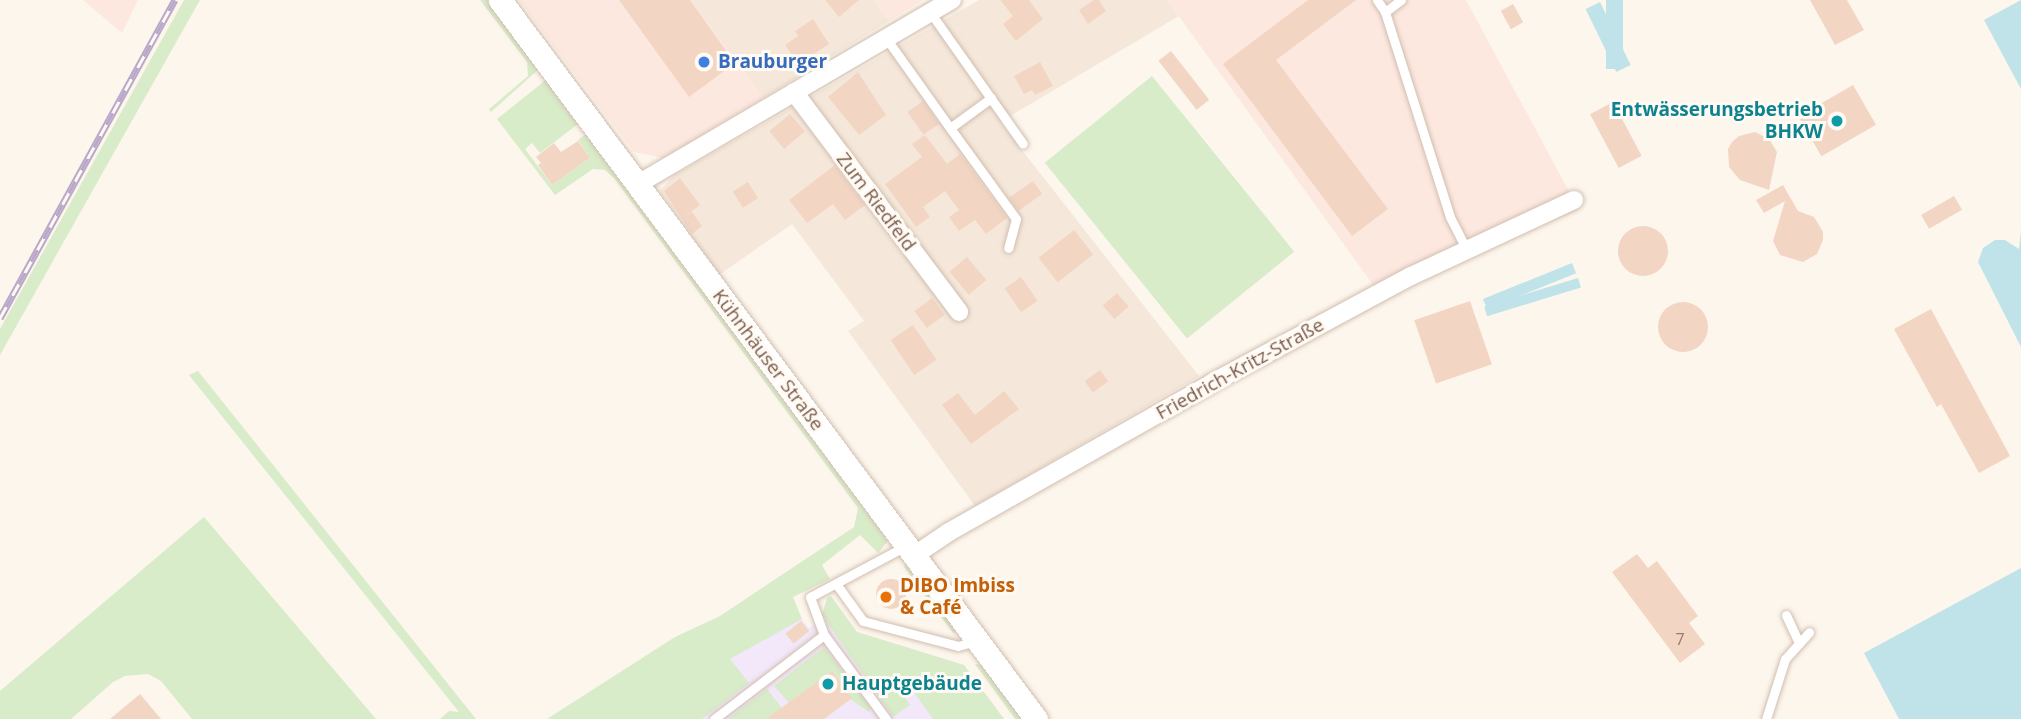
<!DOCTYPE html>
<html>
<head>
<meta charset="utf-8">
<style>
	body { margin:0 }
	#map { position:relative; width:2021px; height:719px; overflow:hidden; background:#fdf6ec; font-family:"Open Sans",sans-serif }
	div>[style] { position:absolute }
	.residential>* { inset:0; background:#f5e8da }
	.commercial>* { inset:0; background:#fde8e0 }
	.education>* { inset:0; background:#f3e8fa }
	.green>* { inset:0; background:#d8ecc9; transform-origin:0 0 }
	.water>* { inset:0; background:#bfe3e8; transform-origin:0 0 }
	.building>* { inset:0; background:#f3d5c3; transform-origin:0 0 }
	.round { border-radius:50% }
	.roads { filter:drop-shadow(0 0 2px #d1beb0) drop-shadow(0 0 2px #d1beb0) }
	.service>* { height:9px; margin:-4.5px; padding:0 4.5px; transform-origin:4.5px; border-radius:4.5px; background:#fff }
	.minor>* { height:18px; margin:-9px; padding:0 9px; transform-origin:9px; border-radius:9px; background:#fff }
	.tertiary>* { height:23px; margin:-11.5px; padding:0 11.5px; transform-origin:11.5px; border-radius:11.5px; background:#fff }
	.rail>* { height:7px; margin-top:-3.5px; transform-origin:0; background:repeating-linear-gradient(90deg,#fffaf3 0 13px,#b9a8c9 0 26px); box-sizing:border-box; border-block:2px solid #b9a8c9 }
	.dots>* { width:19px; height:19px; translate:-50% -50%; box-sizing:border-box; border:4px solid #fffaf3; border-radius:50% }
	span { translate:-50% -50%; white-space:nowrap; text-align:center; line-height:1.15; -webkit-text-stroke:6px #fffaf3; paint-order:stroke }
	.number-label { font-size:16px; color:#987a6a }
	.number-label span { -webkit-text-stroke-width:0 }
	.shop-label { font-size:19px; color:#366cbe; font-weight:700 }
	.left { translate:0 -50%; text-align:left }
	.culture-label { font-size:19px; color:#0d838f; font-weight:700 }
	.right { translate:-100% -50%; text-align:right }
	.street-label { font-size:19px; color:#7a5c4d }
	.food-label { font-size:19px; color:#c56008; font-weight:700 }
</style>
</head>
<body>
<div id="map">
	<div class="residential">
		<i style="clip-path:polygon(690px 0,873px 0,889px 21px,763px 98px)"></i>
		<i style="clip-path:polygon(979px 0,1167px 0,1179px 16px,1000px 122px,1199px 376px,975px 506px,848px 331px,864px 321px,792px 224px,719px 275px,660px 191px,673px 176px)"></i>
	</div>
	<div class="commercial">
		<i style="clip-path:polygon(83px 0,138px 0,122px 33px)"></i>
		<i style="clip-path:polygon(519px 0,690px 0,763px 98px,664px 158px,634px 152px)"></i>
		<i style="clip-path:polygon(873px 0,923px 0,889px 21px)"></i>
		<i style="clip-path:polygon(1167px 0,1466px 0,1579px 210px,1379px 293px)"></i>
	</div>
	<div class="education">
		<i style="clip-path:polygon(838px 607px,857px 632px,964px 665px,1004px 719px,611px 719px,799px 616px,809px 628px)"></i>
	</div>
	<div class="green">
		<i style="clip-path:polygon(184px 0,200px 0,0 355px,0 329px)"></i>
		<i style="clip-path:polygon(480px 0,489px 0,539px 69px,491px 112px,489px 109px,528px 76px,527px 62px)"></i>
		<i style="left:1152px;top:76px;width:226px;height:138px;rotate:51deg"></i>
		<i style="clip-path:polygon(546px 80px,578px 124px,540px 153px,532px 143px,525px 149px,552px 185px,590px 158px,578px 140px,586px 134px,888px 541px,878px 553px,860px 535px,822px 565px,830px 579px,793px 597px,802px 619px,730px 659px,749px 683px,702px 719px,547px 719px,675px 637px,720px 616px,854px 527px,858px 508px,614px 178px,605px 170px,593px 169px,555px 195px,497px 119px)"></i>
		<i style="clip-path:polygon(198px 371px,476px 719px,440px 719px,449px 711px,459px 712px,189px 375px)"></i>
		<i style="clip-path:polygon(204px 517px,376px 719px,192px 719px,161px 681px,148px 674px,125px 676px,113px 682px,71px 719px,0 719px,0 691px)"></i>
		<i style="clip-path:polygon(906px 563px,957px 626px,957px 632px,953px 633px,904px 567px)"></i>
		<i style="clip-path:polygon(831px 596px,857px 632px,964px 665px,1004px 719px,933px 719px,910px 687px,902px 693px,910px 705px,893px 717px,822px 615px,827px 598px)"></i>
		<i style="clip-path:polygon(824px 647px,871px 708px,869px 712px,850px 699px,832px 671px,789px 703px,774px 686px)"></i>
		<i style="clip-path:polygon(975px 664px,987px 665px,1027px 719px,1015px 719px)"></i>
		<i style="clip-path:polygon(767px 689px,782px 708px,766px 719px,728px 719px)"></i>
	</div>
	<div class="water">
		<i style="left:1606px;top:0;width:17px;height:69px"></i>
		<i style="clip-path:polygon(2021px 0,2021px 89px,1984px 20px)"></i>
		<i style="left:1600px;top:2px;width:70px;height:16px;rotate:64deg"></i>
		<i style="clip-path:polygon(2021px 230px,2021px 347px,1978px 262px,1983px 248px,1995px 240px,2005px 240px,2019px 249px)"></i>
		<i style="left:1572px;top:263px;width:11px;height:96px;rotate:68deg"></i>
		<i style="left:1578px;top:278px;width:10px;height:98px;rotate:73deg"></i>
		<i style="clip-path:polygon(2021px 568px,2021px 719px,1899px 719px,1864px 653px)"></i>
	</div>
	<div class="building">
		<i style="clip-path:polygon(619px 0,690px 0,735px 63px,689px 97px)"></i>
		<i style="clip-path:polygon(825px 0,859px 0,839px 17px)"></i>
		<i style="clip-path:polygon(1000px 0,1029px 0,1043px 19px,1016px 41px,1003px 24px,1013px 16px)"></i>
		<i style="clip-path:polygon(1094px 0,1099px 0,1106px 11px,1088px 24px,1079px 10px)"></i>
		<i style="clip-path:polygon(1308px 0,1356px 0,1276px 60px,1388px 209px,1352px 236px,1223px 64px)"></i>
		<i style="clip-path:polygon(1810px 0,1847px 0,1864px 30px,1835px 45px)"></i>
		<i style="left:1513px;top:4px;width:21px;height:14px;rotate:61deg"></i>
		<i style="clip-path:polygon(813px 19px,829px 44px,799px 64px,785px 45px,798px 36px,795px 31px)"></i>
		<i style="left:1171px;top:51px;width:62px;height:16px;rotate:52deg"></i>
		<i style="clip-path:polygon(1040px 62px,1053px 86px,1035px 95px,1032px 90px,1024px 94px,1014px 76px)"></i>
		<i style="clip-path:polygon(858px 72px,886px 115px,859px 135px,828px 97px)"></i>
		<i style="left:1853px;top:85px;width:46px;height:63px;rotate:60deg"></i>
		<i style="left:923px;top:101px;width:28px;height:19px;rotate:55deg"></i>
		<i style="left:1613px;top:102px;width:61px;height:26px;rotate:62deg"></i>
		<i style="left:790px;top:114px;width:23px;height:27px;rotate:50deg"></i>
		<i style="clip-path:polygon(1755px 132px,1769px 139px,1777px 152px,1769px 190px,1740px 180px,1729px 167px,1728px 149px,1732px 142px,1739px 136px)"></i>
		<i style="clip-path:polygon(925px 135px,947px 164px,960px 154px,1007px 218px,986px 234px,975px 220px,959px 231px,949px 217px,959px 210px,945px 191px,923px 207px,930px 217px,916px 227px,885px 184px,922px 157px,912px 144px)"></i>
		<i style="clip-path:polygon(578px 141px,590px 158px,552px 185px,538px 165px,541px 163px,536px 157px,554px 143px,561px 152px)"></i>
		<i style="clip-path:polygon(835px 165px,865px 205px,845px 220px,833px 204px,807px 223px,789px 200px)"></i>
		<i style="clip-path:polygon(680px 178px,700px 205px,688px 214px,692px 212px,702px 226px,692px 234px,664px 191px)"></i>
		<i style="left:1033px;top:181px;width:16px;height:29px;rotate:55deg"></i>
		<i style="left:748px;top:182px;width:19px;height:18px;rotate:58deg"></i>
		<i style="clip-path:polygon(1783px 185px,1798px 211px,1814px 217px,1823px 232px,1823px 240px,1817px 254px,1803px 262px,1780px 255px,1773px 241px,1785px 201px,1764px 213px,1756px 200px)"></i>
		<i style="left:1954px;top:196px;width:16px;height:38px;rotate:60deg"></i>
		<i class="round" style="left:1618px;top:226px;width:50px;height:50px"></i>
		<i style="left:1074px;top:230px;width:31px;height:45px;rotate:52deg"></i>
		<i style="left:967px;top:257px;width:30px;height:23px;rotate:50deg"></i>
		<i style="left:1021px;top:277px;width:29px;height:20px;rotate:55deg"></i>
		<i style="left:1117px;top:293px;width:18px;height:19px;rotate:49deg"></i>
		<i style="left:932px;top:298px;width:21px;height:22px;rotate:53deg"></i>
		<i style="left:1470px;top:301px;width:67px;height:59px;rotate:71deg"></i>
		<i class="round" style="left:1658px;top:302px;width:50px;height:50px"></i>
		<i style="clip-path:polygon(1931px 309px,2010px 456px,1979px 473px,1941px 404px,1937px 407px,1894px 329px)"></i>
		<i style="left:913px;top:325px;width:42px;height:27px;rotate:56deg"></i>
		<i style="left:1100px;top:370px;width:14px;height:19px;rotate:54deg"></i>
		<i style="clip-path:polygon(1004px 391px,1019px 409px,971px 444px,942px 405px,958px 393px,975px 415px)"></i>
		<i style="clip-path:polygon(1637px 554px,1648px 568px,1657px 561px,1698px 616px,1689px 623px,1705px 644px,1680px 663px,1612px 572px)"></i>
		<i class="round" style="left:876px;top:579px;width:30px;height:30px"></i>
		<i style="left:801px;top:621px;width:13px;height:20px;rotate:51deg"></i>
		<i style="clip-path:polygon(832px 671px,852px 698px,847px 702px,824px 719px,766px 719px)"></i>
		<i style="clip-path:polygon(140px 694px,161px 719px,110px 719px)"></i>
	</div>
	<div class="roads">
		<div class="service">
			<i style="left:1377px;top:0;width:14px;rotate:56deg"></i>
			<i style="left:1385px;top:12px;width:215px;rotate:72.4deg"></i>
			<i style="left:1450px;top:217px;width:37px;rotate:63deg"></i>
			<i style="left:930px;top:12px;width:161px;rotate:54.8deg"></i>
			<i style="left:1385px;top:12px;width:20px;rotate:-37deg"></i>
			<i style="left:886px;top:38px;width:110px;rotate:54.6deg"></i>
			<i style="left:950px;top:128px;width:51px;rotate:-36.2deg"></i>
			<i style="left:950px;top:128px;width:112px;rotate:54deg"></i>
			<i style="left:1016px;top:219px;width:30px;rotate:105deg"></i>
			<i style="left:837px;top:585px;width:44px;rotate:54.2deg"></i>
			<i style="left:863px;top:621px;width:98px;rotate:14.7deg"></i>
			<i style="left:958px;top:646px;width:19px;rotate:-16deg"></i>
			<i style="left:1786px;top:615px;width:31px;rotate:65deg"></i>
			<i style="left:714px;top:719px;width:138px;rotate:-37.4deg"></i>
			<i style="left:886px;top:719px;width:104px;rotate:-126.4deg"></i>
			<i style="left:824px;top:635px;width:40px;rotate:-110.2deg"></i>
			<i style="left:810px;top:597px;width:109px;rotate:-28deg"></i>
			<i style="left:1766px;top:719px;width:63px;rotate:-72.4deg"></i>
			<i style="left:1785px;top:659px;width:36px;rotate:-48deg"></i>
		</div>
		<div class="minor">
			<i style="left:794px;top:92px;width:275px;rotate:53.1deg"></i>
			<i style="left:638px;top:184px;width:364px;rotate:-30.4deg"></i>
			<i style="left:915px;top:555px;width:41px;rotate:-34.1deg"></i>
			<i style="left:949px;top:532px;width:302px;rotate:-29.5deg"></i>
			<i style="left:1212px;top:383px;width:226px;rotate:-28.3deg"></i>
			<i style="left:1411px;top:276px;width:180px;rotate:-25deg"></i>
		</div>
		<div class="tertiary">
			<i style="left:500px;top:0;width:897px;rotate:53.3deg"></i>
		</div>
	</div>
	<div class="rail">
		<i style="left:0;top:318px;width:363px;rotate:-61.2deg"></i>
	</div>
	<div class="dots">
		<i style="left:704px;top:62px;background:#3f7fe0"></i>
		<i style="left:1837px;top:121px;background:#0f9aa8"></i>
		<i style="left:886px;top:597px;background:#e8710a"></i>
		<i style="left:828px;top:684px;background:#0f9aa8"></i>
	</div>
	<div class="number-label">
		<span style="left:1680px;top:639px">7</span>
	</div>
	<div class="shop-label">
		<span class="left" style="left:718px;top:62px">Brauburger</span>
	</div>
	<div class="culture-label">
		<span class="right" style="left:1823px;top:121px">Entwässerungsbetrieb<br>BHKW</span>
		<span class="left" style="left:842px;top:684px">Hauptgebäude</span>
	</div>
	<div class="street-label">
		<span style="left:876px;top:202px;rotate:53deg">Zum Riedfeld</span>
		<span style="left:768px;top:360px;rotate:53deg">Kühnhäuser Straße</span>
		<span style="left:1240px;top:369px;rotate:-29deg">Friedrich-Kritz-Straße</span>
	</div>
	<div class="food-label">
		<span class="left" style="left:900px;top:597px">DIBO Imbiss<br>&amp; Café</span>
	</div>
</div>
</body>
</html>
